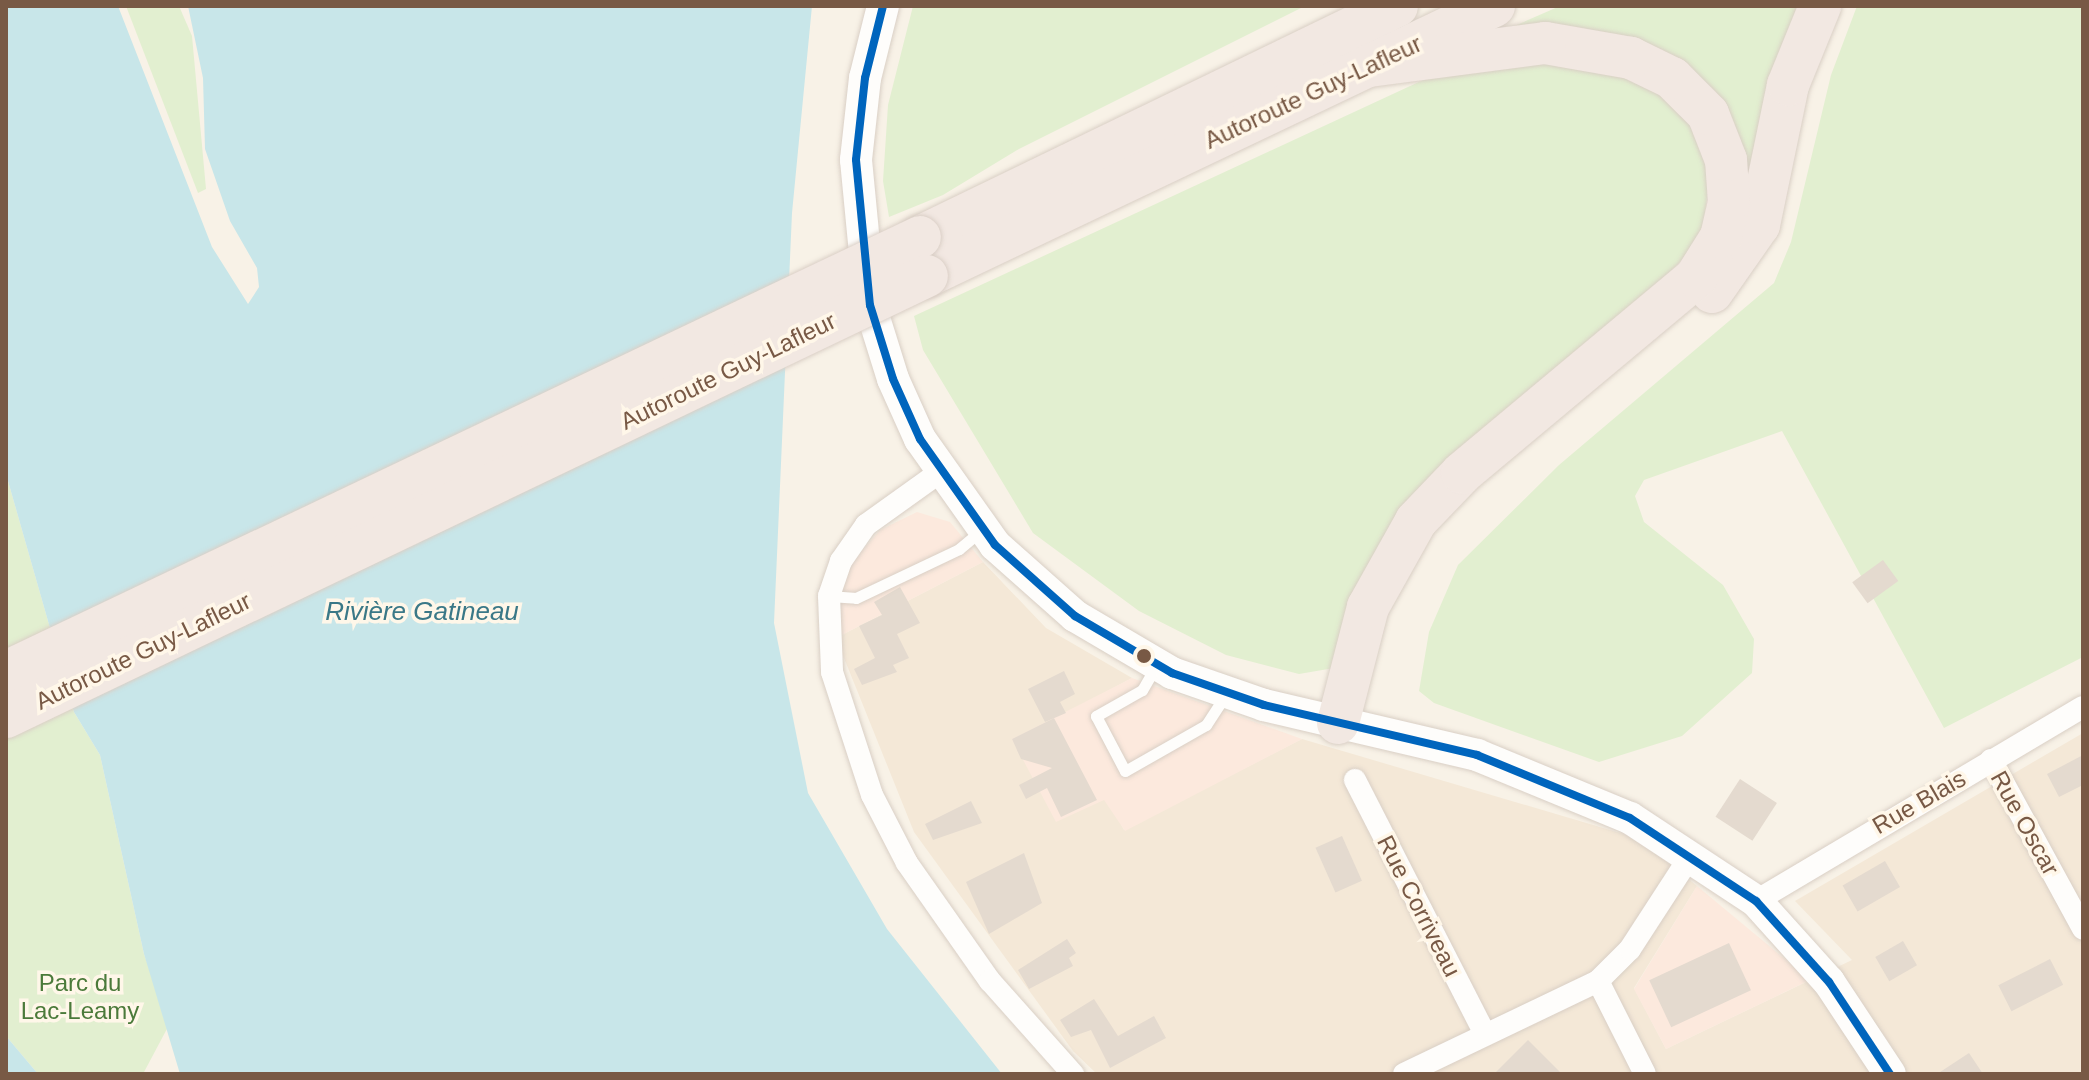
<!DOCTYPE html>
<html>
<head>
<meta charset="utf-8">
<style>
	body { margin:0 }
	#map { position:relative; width:2089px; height:1080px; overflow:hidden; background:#f8f2e7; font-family:Helvetica,sans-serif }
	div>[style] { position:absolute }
	.residential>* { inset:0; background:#f4e8d7 }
	.commercial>* { inset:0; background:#fce9dd }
	.green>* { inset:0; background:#e2efd0 }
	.water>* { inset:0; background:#c8e6e9 }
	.building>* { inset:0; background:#e4dacf; transform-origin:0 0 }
	.roads { filter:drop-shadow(0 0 2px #d9cfc5) drop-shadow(0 0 2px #d9cfc5) }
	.lane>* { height:11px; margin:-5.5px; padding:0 5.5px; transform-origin:5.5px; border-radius:5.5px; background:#fefdfb }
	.street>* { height:22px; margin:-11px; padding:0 11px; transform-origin:11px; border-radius:11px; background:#fefdfb }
	.secondary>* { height:32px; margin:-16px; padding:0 16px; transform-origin:16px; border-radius:16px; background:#fefdfb }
	.highway>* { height:42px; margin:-21px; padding:0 21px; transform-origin:21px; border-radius:21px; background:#f2e8e2 }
	.bridges { filter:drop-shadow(0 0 2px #dacfc6) drop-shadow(0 0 2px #dacfc6) }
	.highway-bridge>* { height:42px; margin:-21px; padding:0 21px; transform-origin:21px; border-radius:21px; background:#f2e8e2 }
	.bus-1>* { height:8px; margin:-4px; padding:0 4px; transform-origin:4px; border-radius:4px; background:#0065bd }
	.dots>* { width:22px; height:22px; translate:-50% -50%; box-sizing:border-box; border:4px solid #fff7e9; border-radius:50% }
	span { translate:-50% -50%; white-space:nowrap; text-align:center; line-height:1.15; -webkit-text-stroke:7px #fff7e9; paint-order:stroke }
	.street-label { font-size:24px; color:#785945 }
	.park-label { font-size:24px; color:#4b7a3a }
	.water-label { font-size:26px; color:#3a7887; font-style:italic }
	.frame { position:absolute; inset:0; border:8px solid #785945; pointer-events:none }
</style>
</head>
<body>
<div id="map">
	<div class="residential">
		<i style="clip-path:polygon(983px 562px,1046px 628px,1132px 678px,1066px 713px,1124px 830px,1302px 739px,1637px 838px,1697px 886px,1634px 988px,1666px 1049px,1852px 960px,1795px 901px,2083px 733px,2083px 1074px,1097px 1074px,1073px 1051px,914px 832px,836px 638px)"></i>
	</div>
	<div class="commercial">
		<i style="clip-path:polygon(917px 512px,950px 522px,983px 562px,836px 638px,835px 610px,846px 570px,880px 530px)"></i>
		<i style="clip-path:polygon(1132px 678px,1302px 739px,1125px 831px,1104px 800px,1056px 822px,1012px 739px)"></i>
		<i style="clip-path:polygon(1697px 886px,1810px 980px,1666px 1049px,1634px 989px)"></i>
	</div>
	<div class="green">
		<i style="clip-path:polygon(126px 6px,179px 6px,192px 36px,206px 189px,198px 193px)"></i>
		<i style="clip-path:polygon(913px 6px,1305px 6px,1019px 149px,943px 195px,889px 217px,883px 181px,888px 105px)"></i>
		<i style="clip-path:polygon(1560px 6px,1806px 6px,1747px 240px,1728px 117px,1510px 28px)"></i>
		<i style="clip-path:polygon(1857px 6px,2083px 6px,2083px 657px,1944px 728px,1782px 431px,1644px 480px,1635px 496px,1644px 522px,1723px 585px,1754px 639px,1752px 673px,1682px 736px,1599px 762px,1434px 703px,1419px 691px,1429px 632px,1458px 565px,1559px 465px,1774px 283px,1791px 242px,1831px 75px)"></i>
		<i style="clip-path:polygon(1524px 59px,1597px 62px,1654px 88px,1698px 127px,1711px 163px,1702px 238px,1610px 337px,1460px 450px,1334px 668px,1299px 674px,1226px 655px,1139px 611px,1033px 533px,923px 350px,914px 316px,1436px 74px)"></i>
		<i style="clip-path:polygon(6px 474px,74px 712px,100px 755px,144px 954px,169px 1025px,143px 1074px,38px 1074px,6px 1036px)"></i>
	</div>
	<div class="water">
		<i style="clip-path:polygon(6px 6px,118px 6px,212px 247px,248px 304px,259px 287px,257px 268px,230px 221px,205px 149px,203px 78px,188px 6px,812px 6px,792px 213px,774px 623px,808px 793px,887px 929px,1002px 1074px,180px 1074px,144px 954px,100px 755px,74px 712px,6px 474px)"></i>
		<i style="clip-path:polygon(6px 1036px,38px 1074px,6px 1074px)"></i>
	</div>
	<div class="building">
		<i style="left:1883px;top:560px;width:26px;height:38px;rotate:54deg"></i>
		<i style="clip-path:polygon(900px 587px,920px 623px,897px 634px,909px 658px,893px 665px,897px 672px,862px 685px,854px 669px,875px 658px,859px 626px,882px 615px,874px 602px)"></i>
		<i style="clip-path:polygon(1064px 671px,1075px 694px,1060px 702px,1066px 713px,1045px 722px,1028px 689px)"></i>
		<i style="clip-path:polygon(1054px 718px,1097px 800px,1061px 817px,1047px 788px,1026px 799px,1019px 785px,1052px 768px,1021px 759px,1012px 739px)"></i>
		<i style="clip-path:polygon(2083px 755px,2083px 785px,2059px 797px,2047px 774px)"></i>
		<i style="left:1740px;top:779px;width:44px;height:45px;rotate:33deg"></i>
		<i style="clip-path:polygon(971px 801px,982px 823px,933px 840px,925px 824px)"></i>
		<i style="left:1342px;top:836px;width:49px;height:29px;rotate:66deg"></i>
		<i style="clip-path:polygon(1024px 853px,1042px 903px,989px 934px,966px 882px)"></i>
		<i style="left:1885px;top:861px;width:30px;height:49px;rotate:60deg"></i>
		<i style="clip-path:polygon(1067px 939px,1076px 953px,1069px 958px,1073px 966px,1029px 989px,1018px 970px)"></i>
		<i style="left:1903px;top:941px;width:28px;height:32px;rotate:60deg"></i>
		<i style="left:1729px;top:943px;width:52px;height:88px;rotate:65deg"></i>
		<i style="left:2050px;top:959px;width:29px;height:58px;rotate:63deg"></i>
		<i style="clip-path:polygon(1094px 999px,1118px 1036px,1154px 1016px,1166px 1038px,1110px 1068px,1091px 1030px,1071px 1037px,1060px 1020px)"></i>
		<i style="clip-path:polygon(1528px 1040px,1562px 1074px,1494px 1074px)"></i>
		<i style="clip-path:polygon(1969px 1053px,1983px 1074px,1937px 1074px)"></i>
	</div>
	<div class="roads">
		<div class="lane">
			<i style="left:829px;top:596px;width:27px;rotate:4deg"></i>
			<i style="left:856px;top:598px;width:114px;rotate:-25.4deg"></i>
			<i style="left:959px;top:549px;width:30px;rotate:-40deg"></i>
			<i style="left:1156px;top:666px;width:28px;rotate:120deg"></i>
			<i style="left:1142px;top:690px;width:53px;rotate:150.5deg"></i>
			<i style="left:1096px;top:716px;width:62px;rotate:62.2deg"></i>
			<i style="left:1125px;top:771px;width:93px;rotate:-29.6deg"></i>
			<i style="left:1206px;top:725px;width:37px;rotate:-57deg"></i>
		</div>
		<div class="street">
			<i style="left:940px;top:472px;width:91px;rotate:144.4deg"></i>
			<i style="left:866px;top:525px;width:44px;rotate:124.8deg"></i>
			<i style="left:841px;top:561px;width:37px;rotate:109deg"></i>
			<i style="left:829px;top:596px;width:76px;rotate:87.7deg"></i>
			<i style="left:832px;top:672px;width:129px;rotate:72deg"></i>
			<i style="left:872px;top:795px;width:76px;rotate:62.8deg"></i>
			<i style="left:907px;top:863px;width:144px;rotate:54.9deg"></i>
			<i style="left:990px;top:981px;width:125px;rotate:48.3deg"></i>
			<i style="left:1991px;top:760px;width:192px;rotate:61.4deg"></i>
			<i style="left:1355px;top:780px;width:283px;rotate:62.9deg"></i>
			<i style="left:1756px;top:901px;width:380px;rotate:-30.7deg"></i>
			<i style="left:1598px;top:981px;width:104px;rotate:63.2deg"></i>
			<i style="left:1404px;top:1074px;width:215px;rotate:-25.6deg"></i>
			<i style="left:1598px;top:981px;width:45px;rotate:-45deg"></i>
			<i style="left:1630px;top:949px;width:112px;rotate:-57deg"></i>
		</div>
		<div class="secondary">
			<i style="left:883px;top:6px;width:74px;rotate:104deg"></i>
			<i style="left:865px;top:78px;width:82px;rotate:96.3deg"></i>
			<i style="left:856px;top:160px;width:146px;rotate:84.5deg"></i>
			<i style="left:870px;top:305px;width:77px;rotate:72.7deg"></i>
			<i style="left:893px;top:379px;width:66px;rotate:65.8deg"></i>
			<i style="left:920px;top:439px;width:130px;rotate:54.7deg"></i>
			<i style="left:995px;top:545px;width:107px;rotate:41.6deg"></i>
			<i style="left:1075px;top:616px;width:113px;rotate:30.4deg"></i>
			<i style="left:1172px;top:673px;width:97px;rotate:19.2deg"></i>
			<i style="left:1264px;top:705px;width:219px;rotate:13.2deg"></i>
			<i style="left:1477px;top:755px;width:165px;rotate:22.4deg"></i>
			<i style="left:1630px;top:818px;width:151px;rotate:33.4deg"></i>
			<i style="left:1756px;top:901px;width:109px;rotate:48deg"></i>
			<i style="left:1829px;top:982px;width:110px;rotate:56.5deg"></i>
		</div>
		<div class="highway">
			<i style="left:920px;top:237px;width:530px;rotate:-25.84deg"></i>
			<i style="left:927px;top:276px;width:628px;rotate:-25.46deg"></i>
			<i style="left:1712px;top:292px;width:82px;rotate:-55deg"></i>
			<i style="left:1759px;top:225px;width:143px;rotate:-78.3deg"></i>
			<i style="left:1788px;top:85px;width:85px;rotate:-67.9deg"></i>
			<i style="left:1338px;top:723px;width:120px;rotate:-75.5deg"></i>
			<i style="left:1368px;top:607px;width:98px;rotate:-60.8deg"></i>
			<i style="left:1416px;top:521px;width:66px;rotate:-46.2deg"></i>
			<i style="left:1462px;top:473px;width:305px;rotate:-39.9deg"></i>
			<i style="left:1696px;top:277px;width:47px;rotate:-58deg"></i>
			<i style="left:1721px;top:237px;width:36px;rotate:-77deg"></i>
			<i style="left:1729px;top:202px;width:42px;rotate:-94.1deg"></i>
			<i style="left:1726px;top:160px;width:49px;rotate:-111.4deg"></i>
			<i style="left:1708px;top:114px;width:51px;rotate:-135deg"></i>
			<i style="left:1672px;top:78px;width:46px;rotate:-154deg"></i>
			<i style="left:1631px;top:58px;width:87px;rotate:-170.1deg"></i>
			<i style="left:1545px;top:43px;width:179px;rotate:172.6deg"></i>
		</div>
	</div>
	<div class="bridges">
		<div class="highway-bridge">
			<i style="left:6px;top:672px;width:1012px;rotate:-25.45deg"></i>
			<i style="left:6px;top:717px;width:1021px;rotate:-25.59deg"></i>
		</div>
	</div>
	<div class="bus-1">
		<i style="left:883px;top:6px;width:74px;rotate:104deg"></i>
		<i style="left:865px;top:78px;width:82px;rotate:96.3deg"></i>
		<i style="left:856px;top:160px;width:146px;rotate:84.5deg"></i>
		<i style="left:870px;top:305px;width:77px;rotate:72.7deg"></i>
		<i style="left:893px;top:379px;width:66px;rotate:65.8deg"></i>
		<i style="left:920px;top:439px;width:130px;rotate:54.7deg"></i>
		<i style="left:995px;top:545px;width:107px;rotate:41.6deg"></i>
		<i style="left:1075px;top:616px;width:113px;rotate:30.4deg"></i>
		<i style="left:1172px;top:673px;width:97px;rotate:19.2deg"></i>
		<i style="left:1264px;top:705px;width:219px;rotate:13.2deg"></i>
		<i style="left:1477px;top:755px;width:165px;rotate:22.4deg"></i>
		<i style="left:1630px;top:818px;width:151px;rotate:33.4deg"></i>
		<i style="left:1756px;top:901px;width:109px;rotate:48deg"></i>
		<i style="left:1829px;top:982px;width:110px;rotate:56.5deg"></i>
	</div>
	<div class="dots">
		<i style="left:1144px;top:656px;background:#785945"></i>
	</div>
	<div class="street-label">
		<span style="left:1313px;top:92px;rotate:-25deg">Autoroute Guy-Lafleur</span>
		<span style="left:728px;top:371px;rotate:-26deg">Autoroute Guy-Lafleur</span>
		<span style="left:143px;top:651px;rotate:-26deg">Autoroute Guy-Lafleur</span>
		<span style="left:1919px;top:802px;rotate:-30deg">Rue Blais</span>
		<span style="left:2025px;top:823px;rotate:61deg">Rue Oscar</span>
		<span style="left:1419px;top:906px;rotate:63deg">Rue Corriveau</span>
	</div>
	<div class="park-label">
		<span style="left:80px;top:997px">Parc du<br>Lac-Leamy</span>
	</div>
	<div class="water-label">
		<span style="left:422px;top:612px">Rivière Gatineau</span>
	</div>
	<div class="frame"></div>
</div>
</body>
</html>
